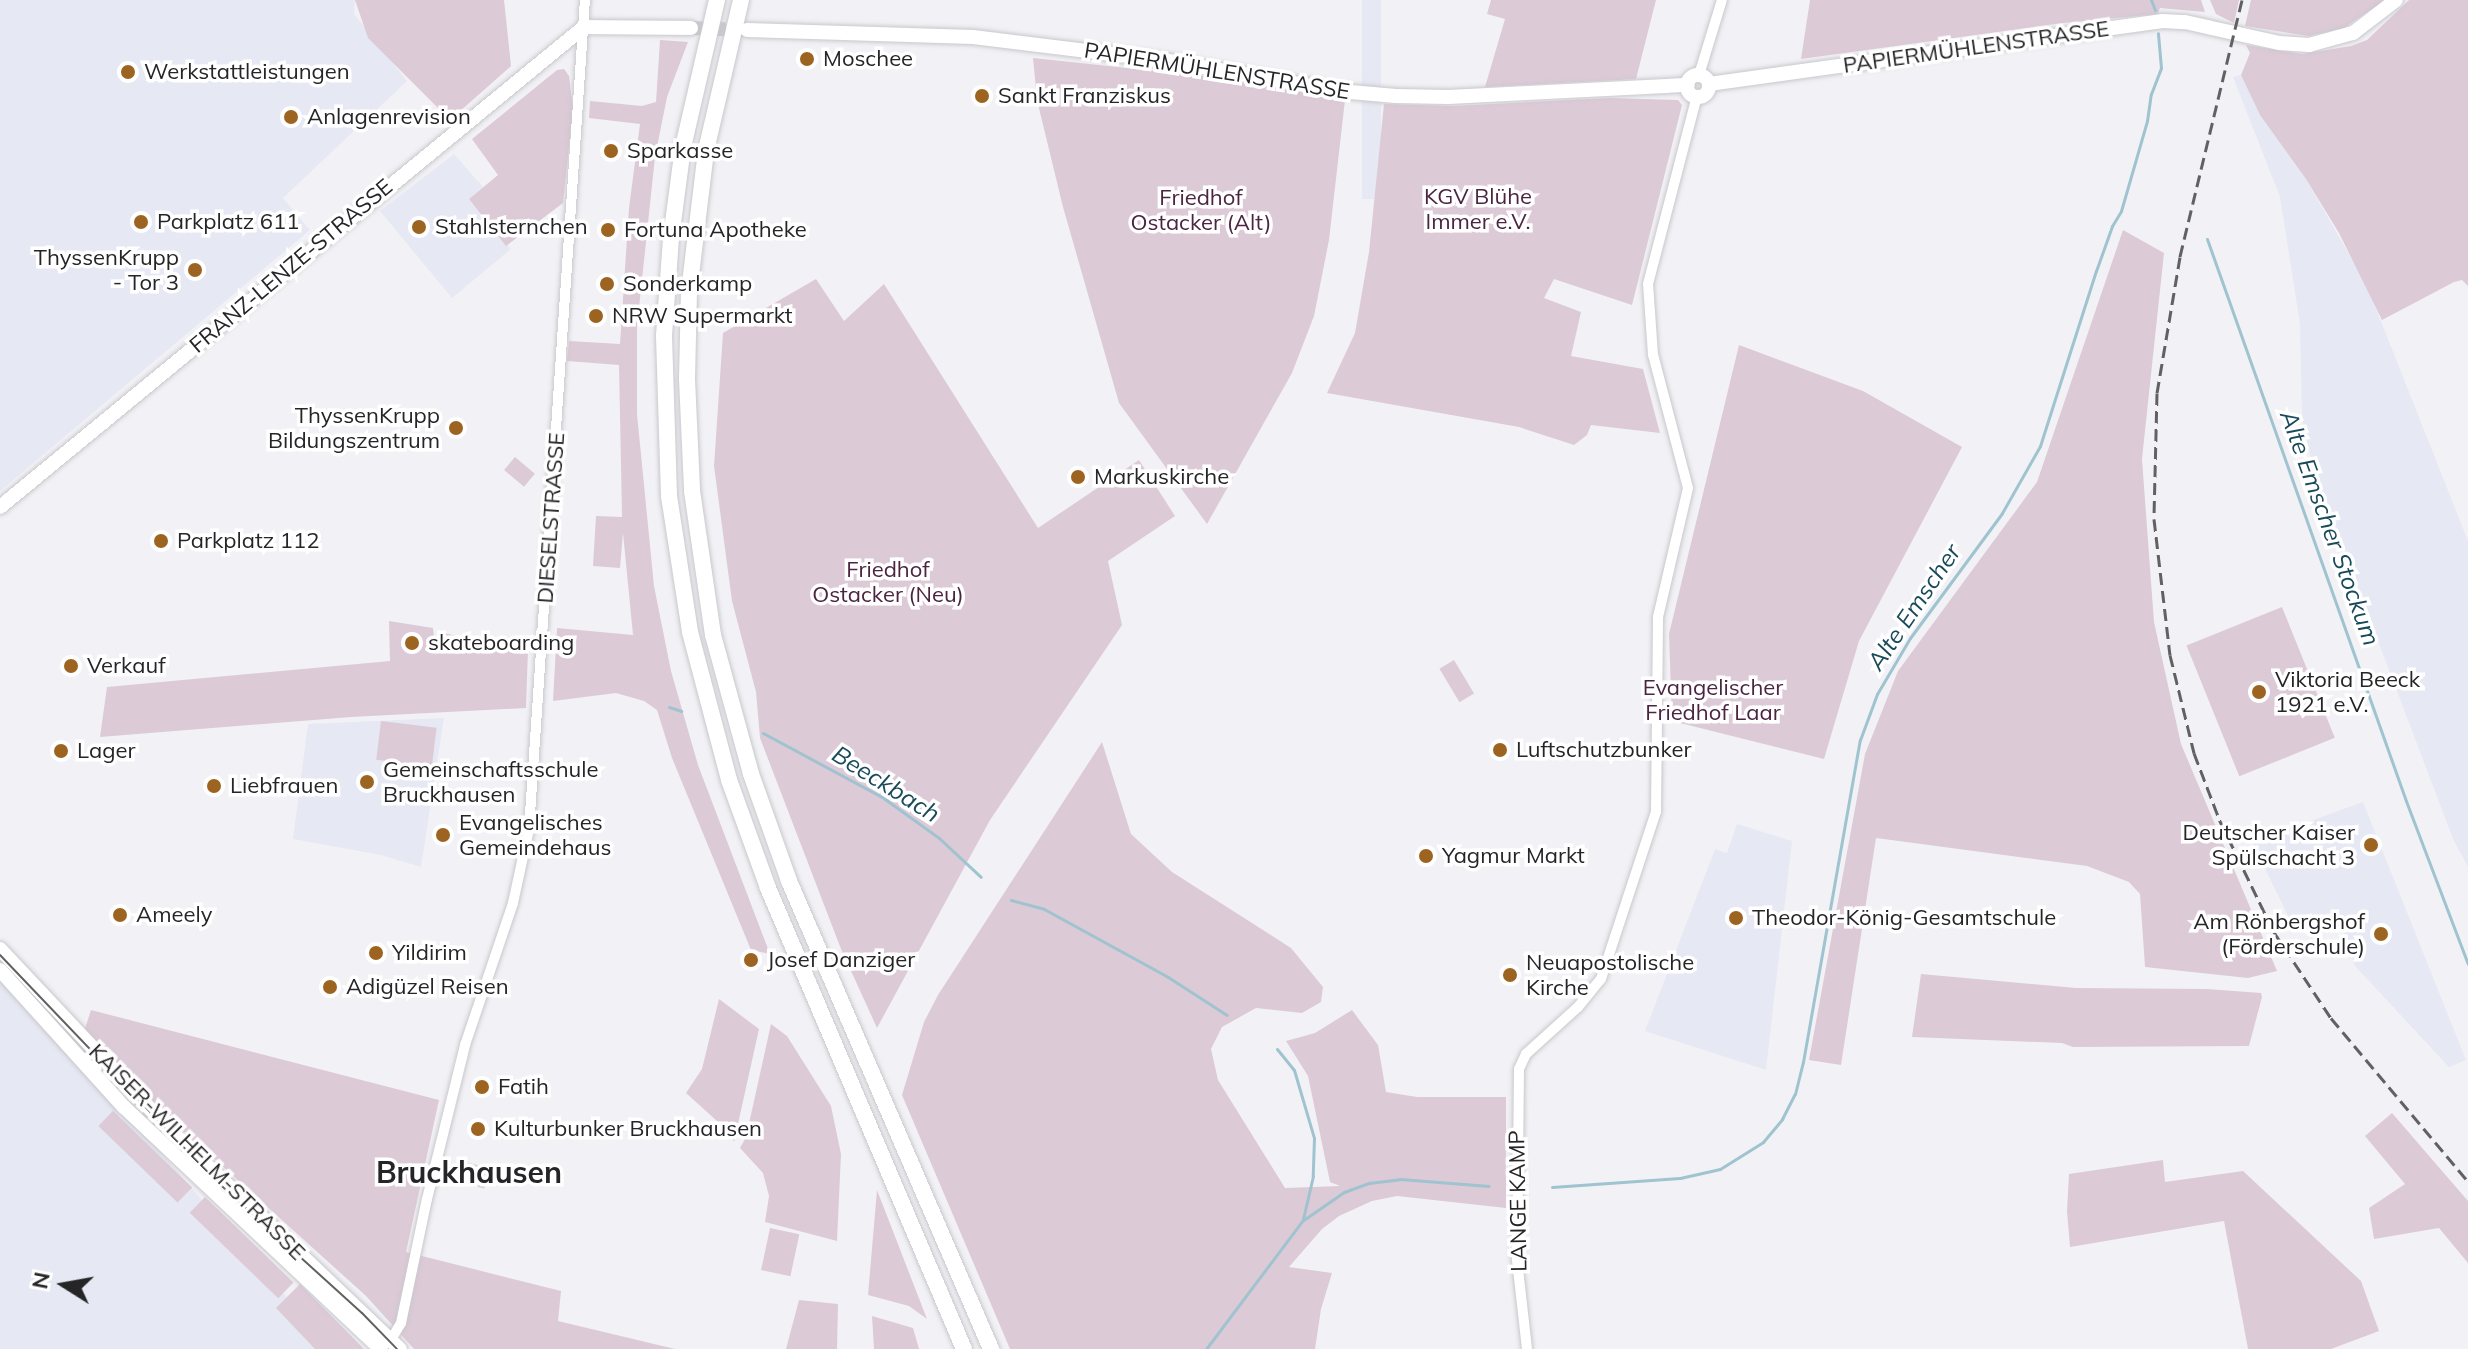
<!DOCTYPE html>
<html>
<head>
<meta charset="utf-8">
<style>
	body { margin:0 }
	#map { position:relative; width:2468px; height:1349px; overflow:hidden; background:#f2f2f6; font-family:Mulish,sans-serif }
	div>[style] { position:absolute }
	.built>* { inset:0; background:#e6e8f3; transform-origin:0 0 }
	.green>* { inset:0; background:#ddcad7; transform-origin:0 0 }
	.stream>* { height:3px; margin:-1.5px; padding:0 1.5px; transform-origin:1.5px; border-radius:1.5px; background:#9fc3cf }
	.major-tunnel>* { height:14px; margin-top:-7px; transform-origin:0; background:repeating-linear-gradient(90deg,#c9c9cd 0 14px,transparent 0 21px) }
	.roads { filter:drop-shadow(0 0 2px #c8c8cc) drop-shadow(0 0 2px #c8c8cc) }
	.minor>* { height:10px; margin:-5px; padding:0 5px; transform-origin:5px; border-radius:5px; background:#fff }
	.major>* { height:14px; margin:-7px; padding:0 7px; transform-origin:7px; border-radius:7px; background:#fff }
	.major>.ring { margin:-7px; padding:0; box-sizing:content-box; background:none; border:14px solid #fff; border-radius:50% }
	.highway>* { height:16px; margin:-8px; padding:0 8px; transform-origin:8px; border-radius:8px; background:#fff }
	.tram>* { height:2px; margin:-1px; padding:0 1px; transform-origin:1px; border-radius:1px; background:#616164 }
	.rail>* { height:3px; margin-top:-1.5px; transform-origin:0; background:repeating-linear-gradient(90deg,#616164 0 12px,transparent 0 18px) }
	.dots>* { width:22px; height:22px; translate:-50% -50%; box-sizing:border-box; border:4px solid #fff; border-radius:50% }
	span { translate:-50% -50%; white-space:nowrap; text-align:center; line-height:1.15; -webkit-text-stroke:7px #fff; paint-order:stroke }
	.street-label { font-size:22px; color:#252527 }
	.poi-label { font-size:22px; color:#252527 }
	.left { translate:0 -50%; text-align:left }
	.right { translate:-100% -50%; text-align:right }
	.park-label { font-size:22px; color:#4b2441 }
	.water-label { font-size:24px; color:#194a59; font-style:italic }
	.district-label { font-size:30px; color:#252527; font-weight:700 }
	.north { position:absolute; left:24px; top:1245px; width:80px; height:80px; -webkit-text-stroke:6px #fff; paint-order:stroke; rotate:281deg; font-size:22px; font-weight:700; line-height:32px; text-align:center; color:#252527 }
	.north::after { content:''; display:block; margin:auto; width:28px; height:36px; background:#252527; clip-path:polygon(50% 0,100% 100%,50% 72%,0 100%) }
</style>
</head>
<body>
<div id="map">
	<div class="built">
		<i style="clip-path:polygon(0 0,355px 0,354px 14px,407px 81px,283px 198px,310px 230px,0 491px)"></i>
		<i style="left:1362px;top:0;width:19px;height:199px"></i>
		<i style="clip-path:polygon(2241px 75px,2260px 115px,2306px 179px,2367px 286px,2468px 541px,2468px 867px,2453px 839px,2314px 472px,2302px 418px,2300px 324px,2280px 197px,2233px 77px)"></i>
		<i style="clip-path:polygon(454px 154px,483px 187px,469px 199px,511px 249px,452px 298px,380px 211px)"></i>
		<i style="clip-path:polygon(444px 718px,421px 867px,381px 855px,293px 839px,308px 724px)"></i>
		<i style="clip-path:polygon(2363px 802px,2466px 1060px,2449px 1067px,2355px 966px,2337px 910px,2293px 926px,2252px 842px)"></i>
		<i style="clip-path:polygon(1737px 824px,1792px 841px,1766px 1070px,1645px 1031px,1715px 849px,1727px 853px)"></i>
		<i style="clip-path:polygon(0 976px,159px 1143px,161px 1153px,332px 1349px,0 1349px)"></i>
	</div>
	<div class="green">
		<i style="clip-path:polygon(355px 0,504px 0,511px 66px,450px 120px,368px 38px)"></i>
		<i style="clip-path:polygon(1491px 0,1656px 0,1636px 79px,1485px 87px,1505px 19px,1487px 14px)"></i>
		<i style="clip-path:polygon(1810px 0,2201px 0,2205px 12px,2160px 8px,2158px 14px,2063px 23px,1801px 59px)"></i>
		<i style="clip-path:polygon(2210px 0,2239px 0,2234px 23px,2216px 14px)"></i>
		<i style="clip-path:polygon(2251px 0,2385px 0,2344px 28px,2309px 36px,2245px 26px)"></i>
		<i style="clip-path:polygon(2409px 0,2468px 0,2468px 286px,2462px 280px,2454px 282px,2382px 320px,2339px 233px,2306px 179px,2260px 115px,2241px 75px,2250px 53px,2246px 45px,2302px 54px,2351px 46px,2367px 40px)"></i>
		<i style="clip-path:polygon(660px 40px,688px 42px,667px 97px,655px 157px,637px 327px,637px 414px,654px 586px,671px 671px,698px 765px,770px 954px,751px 950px,672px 758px,657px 710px,644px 701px,616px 693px,553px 701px,557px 628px,633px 635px,623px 533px,620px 568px,593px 566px,596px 516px,622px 517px,619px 365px,567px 361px,569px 341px,620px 344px,629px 208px,640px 124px,589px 118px,590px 101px,642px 106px,656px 102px)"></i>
		<i style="clip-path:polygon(1033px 58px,1221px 78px,1345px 100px,1329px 240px,1314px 316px,1292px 373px,1207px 524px,1119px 403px,1063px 207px,1037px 100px)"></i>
		<i style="clip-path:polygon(564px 69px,569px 76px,573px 109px,563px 203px,506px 246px,469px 199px,498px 175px,472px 139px,557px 70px)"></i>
		<i style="clip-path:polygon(1609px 98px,1678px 100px,1682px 105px,1632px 305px,1554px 279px,1544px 298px,1581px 312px,1571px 356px,1643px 369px,1660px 433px,1591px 425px,1587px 435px,1574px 445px,1519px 427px,1327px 393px,1355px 333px,1369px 252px,1384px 104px,1453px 106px)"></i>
		<i style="clip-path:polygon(2123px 230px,2164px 253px,2142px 459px,2154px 622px,2181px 744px,2277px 971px,2248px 978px,2145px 967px,2140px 894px,2129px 882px,2087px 866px,1876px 838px,1841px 1065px,1809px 1060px,1865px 754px,1898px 671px,2037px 482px)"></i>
		<i style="clip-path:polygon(816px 279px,844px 321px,884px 284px,1038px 528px,1139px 460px,1175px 516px,1108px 561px,1122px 625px,990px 820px,877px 1028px,841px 949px,760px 738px,756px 692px,732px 601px,714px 466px,723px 333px)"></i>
		<i style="clip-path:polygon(1739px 345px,1863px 391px,1962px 447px,1859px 641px,1824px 759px,1672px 721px,1669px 634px)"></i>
		<i style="left:515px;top:457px;width:26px;height:17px;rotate:40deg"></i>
		<i style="left:2282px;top:607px;width:141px;height:103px;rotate:68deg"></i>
		<i style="clip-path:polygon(389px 621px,433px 628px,436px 655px,443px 633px,528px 650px,526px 708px,351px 717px,100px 737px,107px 687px,390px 661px)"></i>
		<i style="left:1454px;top:660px;width:39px;height:17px;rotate:59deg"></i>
		<i style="left:381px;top:721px;width:56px;height:39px;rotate:7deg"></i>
		<i style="clip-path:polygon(1102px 742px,1131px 834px,1172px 872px,1291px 948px,1323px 987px,1321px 1002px,1302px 1013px,1256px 1008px,1222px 1027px,1211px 1049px,1218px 1080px,1285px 1188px,1340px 1186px,1330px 1182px,1308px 1076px,1286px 1041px,1315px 1033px,1352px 1010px,1378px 1045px,1386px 1092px,1417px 1097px,1506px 1097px,1506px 1208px,1397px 1196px,1372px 1201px,1339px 1216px,1322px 1229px,1289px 1267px,1332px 1273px,1321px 1309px,1315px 1349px,1010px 1349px,902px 1095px,924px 1022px,938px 995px)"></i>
		<i style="clip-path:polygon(1921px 974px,2076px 988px,2207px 989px,2261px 993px,2262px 997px,2249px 1046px,2073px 1047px,2062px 1043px,1912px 1037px)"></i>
		<i style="clip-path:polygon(719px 999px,759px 1029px,734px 1142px,728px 1131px,686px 1093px,702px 1069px)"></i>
		<i style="clip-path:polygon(91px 1010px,439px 1100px,406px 1252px,561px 1291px,558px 1321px,675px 1349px,414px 1349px,366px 1296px,148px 1099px,83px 1035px)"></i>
		<i style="clip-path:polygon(771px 1024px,787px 1036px,831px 1106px,841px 1154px,837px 1241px,765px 1222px,769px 1196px,763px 1173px,740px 1148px,746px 1137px)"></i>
		<i style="left:113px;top:1111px;width:110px;height:21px;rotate:44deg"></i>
		<i style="clip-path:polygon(2392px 1113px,2468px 1201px,2468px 1263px,2439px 1228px,2374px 1239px,2369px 1208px,2405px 1184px,2365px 1136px)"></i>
		<i style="clip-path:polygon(2163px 1160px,2165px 1182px,2243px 1171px,2361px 1281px,2379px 1331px,2331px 1349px,2248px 1349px,2224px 1221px,2070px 1247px,2067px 1211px,2069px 1174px)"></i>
		<i style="left:465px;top:1162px;width:25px;height:21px;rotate:14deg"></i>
		<i style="clip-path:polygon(877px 1190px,927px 1319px,909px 1306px,868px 1295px)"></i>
		<i style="left:205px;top:1197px;width:123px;height:22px;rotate:44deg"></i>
		<i style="left:770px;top:1228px;width:30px;height:43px;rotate:12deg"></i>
		<i style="clip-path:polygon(300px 1284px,364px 1349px,315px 1349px,276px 1308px)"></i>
		<i style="clip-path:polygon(799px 1300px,838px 1304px,837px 1349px,786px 1349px)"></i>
		<i style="clip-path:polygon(872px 1316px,913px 1328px,919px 1349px,874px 1349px)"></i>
	</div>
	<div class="stream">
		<i style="left:2151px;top:0;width:11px;rotate:68deg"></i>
		<i style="left:2207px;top:239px;width:596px;rotate:70.5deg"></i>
		<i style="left:2406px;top:801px;width:174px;rotate:69.2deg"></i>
		<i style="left:669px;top:707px;width:13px;rotate:18deg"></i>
		<i style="left:763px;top:733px;width:135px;rotate:28.3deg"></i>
		<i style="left:882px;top:797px;width:70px;rotate:35.7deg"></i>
		<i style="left:939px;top:838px;width:57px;rotate:42.9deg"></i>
		<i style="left:1011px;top:900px;width:34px;rotate:15deg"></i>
		<i style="left:1044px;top:909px;width:141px;rotate:28.7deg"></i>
		<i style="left:1168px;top:977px;width:70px;rotate:32.8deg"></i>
		<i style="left:1277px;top:1049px;width:27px;rotate:51deg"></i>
		<i style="left:1294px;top:1070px;width:71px;rotate:73.6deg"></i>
		<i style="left:1314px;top:1138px;width:38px;rotate:92deg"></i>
		<i style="left:1313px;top:1176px;width:44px;rotate:103.1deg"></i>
		<i style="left:1552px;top:1187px;width:128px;rotate:-4deg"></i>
		<i style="left:1680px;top:1178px;width:41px;rotate:-12.7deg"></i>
		<i style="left:1720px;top:1169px;width:51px;rotate:-32.1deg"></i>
		<i style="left:1763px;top:1142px;width:30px;rotate:-50deg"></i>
		<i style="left:1782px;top:1119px;width:28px;rotate:-63deg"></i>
		<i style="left:1795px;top:1094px;width:33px;rotate:-76deg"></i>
		<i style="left:1803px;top:1062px;width:327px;rotate:-80deg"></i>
		<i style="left:1860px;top:740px;width:49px;rotate:-69.7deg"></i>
		<i style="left:1877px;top:694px;width:65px;rotate:-59.5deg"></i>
		<i style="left:1910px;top:638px;width:155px;rotate:-53.6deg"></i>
		<i style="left:2002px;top:513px;width:77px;rotate:-60.4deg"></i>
		<i style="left:2040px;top:446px;width:184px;rotate:-72.3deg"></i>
		<i style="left:2096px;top:271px;width:48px;rotate:-70.4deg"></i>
		<i style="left:2112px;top:226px;width:17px;rotate:-59deg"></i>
		<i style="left:2121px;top:211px;width:94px;rotate:-73.9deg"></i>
		<i style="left:2147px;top:121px;width:27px;rotate:-82deg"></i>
		<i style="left:2151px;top:94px;width:28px;rotate:-69deg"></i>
		<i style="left:2161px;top:68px;width:35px;rotate:-95deg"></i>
		<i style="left:1206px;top:1349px;width:160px;rotate:-53.1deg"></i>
		<i style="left:1302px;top:1221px;width:51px;rotate:-34.6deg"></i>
		<i style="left:1344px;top:1192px;width:27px;rotate:-20deg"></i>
		<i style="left:1369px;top:1183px;width:31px;rotate:-7deg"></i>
		<i style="left:1400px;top:1179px;width:89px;rotate:4.5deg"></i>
	</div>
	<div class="major-tunnel">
		<i style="left:691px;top:28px;width:52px;rotate:2.2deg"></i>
	</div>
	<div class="roads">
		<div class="minor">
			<i style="left:1699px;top:75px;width:78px;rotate:-73deg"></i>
			<i style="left:389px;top:1343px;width:23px;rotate:-59deg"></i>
			<i style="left:401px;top:1323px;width:127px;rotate:-78.2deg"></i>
			<i style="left:427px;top:1199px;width:159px;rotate:-76.1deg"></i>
			<i style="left:465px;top:1045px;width:150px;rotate:-71.3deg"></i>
			<i style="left:513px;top:903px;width:76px;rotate:-77.8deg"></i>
			<i style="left:529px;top:829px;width:831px;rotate:-86.14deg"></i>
			<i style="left:1527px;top:1349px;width:90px;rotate:-96.4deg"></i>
			<i style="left:1517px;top:1260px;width:191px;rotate:-89.4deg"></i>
			<i style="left:1519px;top:1069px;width:17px;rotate:-65deg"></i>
			<i style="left:1526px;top:1054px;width:70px;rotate:-42.1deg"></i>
			<i style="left:1578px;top:1007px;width:36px;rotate:-51deg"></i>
			<i style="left:1601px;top:979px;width:176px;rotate:-71.8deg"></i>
			<i style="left:1656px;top:812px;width:195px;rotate:-89.4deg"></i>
			<i style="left:1658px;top:617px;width:132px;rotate:-76.9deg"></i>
			<i style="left:1688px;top:488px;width:138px;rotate:-104.7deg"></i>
			<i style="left:1653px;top:355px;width:71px;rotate:-94deg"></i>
			<i style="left:1648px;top:284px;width:194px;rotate:-75.4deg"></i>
		</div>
		<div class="major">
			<i style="left:747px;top:30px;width:226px;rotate:1.8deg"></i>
			<i style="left:973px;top:37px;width:196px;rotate:7deg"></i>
			<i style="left:1168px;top:61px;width:174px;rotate:10deg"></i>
			<i style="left:1339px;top:91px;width:57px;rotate:5deg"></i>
			<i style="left:1396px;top:96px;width:52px;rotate:1.1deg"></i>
			<i style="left:1448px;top:97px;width:240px;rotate:-2.9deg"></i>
			<i class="ring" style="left:1687px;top:75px;width:8px;height:8px"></i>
			<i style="left:1709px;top:84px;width:458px;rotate:-7.9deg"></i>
			<i style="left:2163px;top:21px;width:22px;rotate:3deg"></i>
			<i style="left:2185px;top:22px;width:96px;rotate:12.6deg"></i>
			<i style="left:2279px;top:43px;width:30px;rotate:4deg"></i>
			<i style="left:2309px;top:45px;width:46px;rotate:-15.3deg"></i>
			<i style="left:2353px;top:33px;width:54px;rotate:-37.5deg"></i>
			<i style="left:0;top:507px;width:756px;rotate:-39.42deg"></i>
			<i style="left:584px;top:27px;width:107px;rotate:0.5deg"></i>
			<i style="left:0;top:949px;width:254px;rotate:46.8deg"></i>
			<i style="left:174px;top:1134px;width:312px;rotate:43.6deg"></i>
			<i style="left:0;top:970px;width:185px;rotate:47.9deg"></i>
			<i style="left:124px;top:1107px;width:353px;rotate:43.3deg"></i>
		</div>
		<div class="highway">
			<i style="left:717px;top:0;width:151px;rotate:103deg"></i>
			<i style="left:683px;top:147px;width:92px;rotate:97.5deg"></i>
			<i style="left:671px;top:238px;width:98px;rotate:94.1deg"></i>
			<i style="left:664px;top:336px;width:160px;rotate:88.2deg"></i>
			<i style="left:669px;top:496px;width:138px;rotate:81.2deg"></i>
			<i style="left:690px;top:632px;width:153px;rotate:75.2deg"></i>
			<i style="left:729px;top:780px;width:115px;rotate:70.1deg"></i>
			<i style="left:768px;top:888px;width:501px;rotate:66.97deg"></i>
			<i style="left:741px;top:0;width:155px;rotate:103.1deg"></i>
			<i style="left:706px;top:151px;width:141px;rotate:96.9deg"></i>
			<i style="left:689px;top:291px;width:88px;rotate:91.3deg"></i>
			<i style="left:687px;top:379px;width:112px;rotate:87.4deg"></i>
			<i style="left:692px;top:491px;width:146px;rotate:81.7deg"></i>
			<i style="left:713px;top:635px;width:144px;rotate:74.7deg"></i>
			<i style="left:751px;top:774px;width:114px;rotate:70.4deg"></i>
			<i style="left:789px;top:881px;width:510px;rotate:66.65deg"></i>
		</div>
	</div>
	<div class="tram">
		<i style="left:0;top:955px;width:308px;rotate:46.3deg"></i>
		<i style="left:213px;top:1178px;width:201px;rotate:42.2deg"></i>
		<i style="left:362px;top:1313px;width:50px;rotate:45.8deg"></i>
	</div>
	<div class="rail">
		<i style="left:2242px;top:0;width:264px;rotate:103.6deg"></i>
		<i style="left:2180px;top:257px;width:138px;rotate:99.6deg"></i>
		<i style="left:2157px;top:393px;width:126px;rotate:91.4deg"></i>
		<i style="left:2154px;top:519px;width:137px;rotate:83.3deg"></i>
		<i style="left:2170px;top:655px;width:101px;rotate:76.2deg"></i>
		<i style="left:2194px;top:753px;width:73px;rotate:69.1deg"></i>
		<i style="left:2220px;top:821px;width:123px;rotate:64.1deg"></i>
		<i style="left:2274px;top:932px;width:103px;rotate:56.5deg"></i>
		<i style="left:2331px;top:1018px;width:213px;rotate:50deg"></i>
	</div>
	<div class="dots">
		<i style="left:807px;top:59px;background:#9c6420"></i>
		<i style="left:128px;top:72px;background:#9c6420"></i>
		<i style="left:982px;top:96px;background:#9c6420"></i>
		<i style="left:291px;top:117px;background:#9c6420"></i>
		<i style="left:611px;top:151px;background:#9c6420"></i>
		<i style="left:141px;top:222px;background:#9c6420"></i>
		<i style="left:419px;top:227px;background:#9c6420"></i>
		<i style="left:608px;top:230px;background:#9c6420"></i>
		<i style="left:195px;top:270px;background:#9c6420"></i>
		<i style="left:607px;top:284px;background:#9c6420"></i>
		<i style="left:596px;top:316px;background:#9c6420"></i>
		<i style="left:456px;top:428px;background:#9c6420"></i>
		<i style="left:1078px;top:477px;background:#9c6420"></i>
		<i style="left:161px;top:541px;background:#9c6420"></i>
		<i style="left:412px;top:643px;background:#9c6420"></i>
		<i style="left:71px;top:666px;background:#9c6420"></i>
		<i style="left:2259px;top:692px;background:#9c6420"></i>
		<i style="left:1500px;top:750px;background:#9c6420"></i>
		<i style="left:61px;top:751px;background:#9c6420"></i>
		<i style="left:367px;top:782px;background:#9c6420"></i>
		<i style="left:214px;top:786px;background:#9c6420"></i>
		<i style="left:443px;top:835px;background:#9c6420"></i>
		<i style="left:2371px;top:845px;background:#9c6420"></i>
		<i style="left:1426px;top:856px;background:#9c6420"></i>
		<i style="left:120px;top:915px;background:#9c6420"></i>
		<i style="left:1736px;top:918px;background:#9c6420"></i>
		<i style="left:2381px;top:934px;background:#9c6420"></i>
		<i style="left:376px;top:953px;background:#9c6420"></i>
		<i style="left:751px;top:960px;background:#9c6420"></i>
		<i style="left:1510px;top:975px;background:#9c6420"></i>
		<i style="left:330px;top:987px;background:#9c6420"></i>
		<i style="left:482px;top:1087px;background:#9c6420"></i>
		<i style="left:478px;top:1129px;background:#9c6420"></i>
	</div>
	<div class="street-label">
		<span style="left:1976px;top:47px;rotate:-8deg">PAPIERMÜHLENSTRASSE</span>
		<span style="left:1217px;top:71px;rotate:9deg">PAPIERMÜHLENSTRASSE</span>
		<span style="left:291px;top:266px;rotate:-40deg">FRANZ-LENZE-STRASSE</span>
		<span style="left:551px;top:518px;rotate:-86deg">DIESELSTRASSE</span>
		<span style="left:197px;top:1152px;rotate:45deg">KAISER-WILHELM-STRASSE</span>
		<span style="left:1518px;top:1201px;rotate:-91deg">LANGE KAMP</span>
	</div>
	<div class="poi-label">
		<span class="left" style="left:823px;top:59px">Moschee</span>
		<span class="left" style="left:144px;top:72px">Werkstattleistungen</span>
		<span class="left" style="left:998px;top:96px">Sankt Franziskus</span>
		<span class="left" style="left:307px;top:117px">Anlagenrevision</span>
		<span class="left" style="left:627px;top:151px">Sparkasse</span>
		<span class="left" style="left:157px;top:222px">Parkplatz 611</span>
		<span class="left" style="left:435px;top:227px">Stahlsternchen</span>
		<span class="left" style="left:624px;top:230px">Fortuna Apotheke</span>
		<span class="right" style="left:179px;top:270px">ThyssenKrupp<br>- Tor 3</span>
		<span class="left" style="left:623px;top:284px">Sonderkamp</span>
		<span class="left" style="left:612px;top:316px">NRW Supermarkt</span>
		<span class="right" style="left:440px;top:428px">ThyssenKrupp<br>Bildungszentrum</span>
		<span class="left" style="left:1094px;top:477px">Markuskirche</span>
		<span class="left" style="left:177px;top:541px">Parkplatz 112</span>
		<span class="left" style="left:428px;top:643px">skateboarding</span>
		<span class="left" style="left:87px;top:666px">Verkauf</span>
		<span class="left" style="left:2275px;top:692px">Viktoria Beeck<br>1921 e.V.</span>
		<span class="left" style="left:1516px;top:750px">Luftschutzbunker</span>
		<span class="left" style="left:77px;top:751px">Lager</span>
		<span class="left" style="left:383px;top:782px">Gemeinschaftsschule<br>Bruckhausen</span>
		<span class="left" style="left:230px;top:786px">Liebfrauen</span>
		<span class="left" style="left:459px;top:835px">Evangelisches<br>Gemeindehaus</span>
		<span class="right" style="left:2355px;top:845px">Deutscher Kaiser<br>Spülschacht 3</span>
		<span class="left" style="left:1442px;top:856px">Yagmur Markt</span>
		<span class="left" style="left:136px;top:915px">Ameely</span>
		<span class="left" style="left:1752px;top:918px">Theodor-König-Gesamtschule</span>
		<span class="right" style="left:2365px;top:934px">Am Rönbergshof<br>(Förderschule)</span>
		<span class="left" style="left:392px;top:953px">Yildirim</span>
		<span class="left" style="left:767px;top:960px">Josef Danziger</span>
		<span class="left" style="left:1526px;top:975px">Neuapostolische<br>Kirche</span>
		<span class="left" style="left:346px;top:987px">Adigüzel Reisen</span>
		<span class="left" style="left:498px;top:1087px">Fatih</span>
		<span class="left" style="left:494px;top:1129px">Kulturbunker Bruckhausen</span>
	</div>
	<div class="park-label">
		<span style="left:1478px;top:209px">KGV Blühe<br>Immer e.V.</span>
		<span style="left:1201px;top:210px">Friedhof<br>Ostacker (Alt)</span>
		<span style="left:888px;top:582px">Friedhof<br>Ostacker (Neu)</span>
		<span style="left:1713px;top:700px">Evangelischer<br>Friedhof Laar</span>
	</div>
	<div class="water-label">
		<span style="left:2330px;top:528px;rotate:70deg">Alte Emscher Stockum</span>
		<span style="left:1914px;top:607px;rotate:-56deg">Alte Emscher</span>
		<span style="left:886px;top:784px;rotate:32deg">Beeckbach</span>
	</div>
	<div class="district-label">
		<span style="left:469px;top:1172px">Bruckhausen</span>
	</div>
	<div class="north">N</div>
</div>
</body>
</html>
